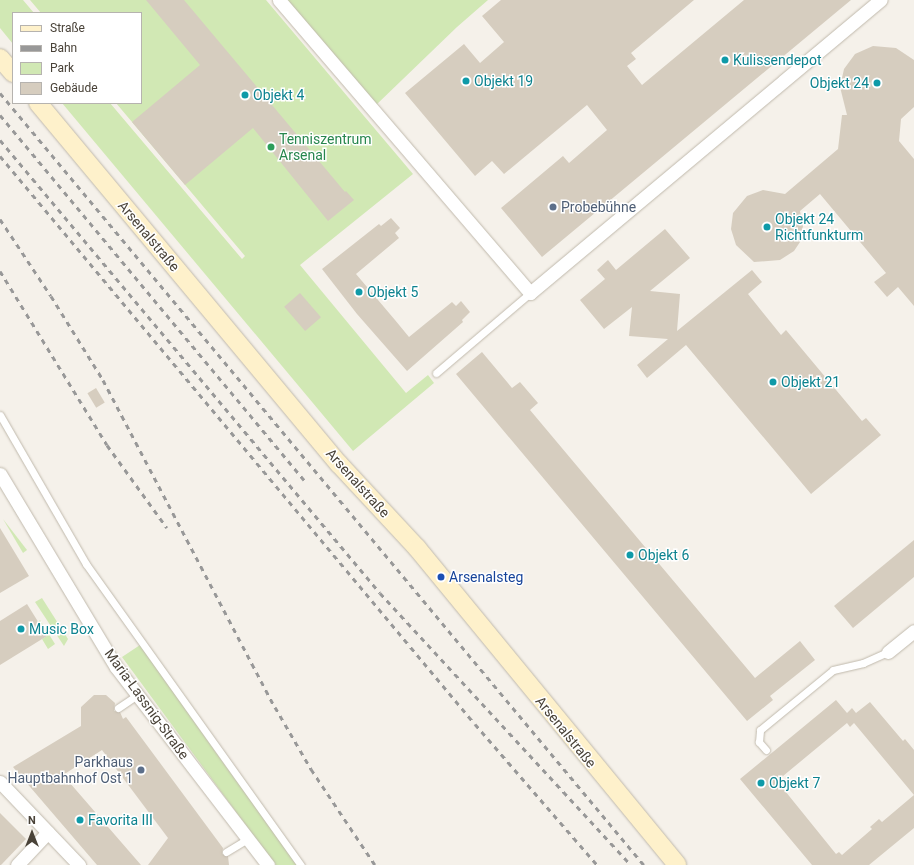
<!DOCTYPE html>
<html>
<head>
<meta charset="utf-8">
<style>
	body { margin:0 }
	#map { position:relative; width:914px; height:865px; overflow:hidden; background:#f5f1ea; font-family:Roboto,sans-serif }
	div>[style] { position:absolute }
	.green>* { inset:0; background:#d1e8b4 }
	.building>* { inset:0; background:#d6cdbf; transform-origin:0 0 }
	.roads { filter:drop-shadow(0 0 1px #c0b9ac) drop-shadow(0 0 1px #c0b9ac) }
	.lane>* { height:7px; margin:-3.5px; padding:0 3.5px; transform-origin:3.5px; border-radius:3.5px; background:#fff }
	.street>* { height:13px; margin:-6.5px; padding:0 6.5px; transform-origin:6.5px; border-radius:6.5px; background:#fff }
	.secondary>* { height:18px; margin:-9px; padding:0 9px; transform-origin:9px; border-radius:9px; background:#fef1cb }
	.rail>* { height:3px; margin-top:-1.5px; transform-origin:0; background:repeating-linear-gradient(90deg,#989898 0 5px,transparent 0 10px) }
	.dots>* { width:11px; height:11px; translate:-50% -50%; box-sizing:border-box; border:2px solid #fff; border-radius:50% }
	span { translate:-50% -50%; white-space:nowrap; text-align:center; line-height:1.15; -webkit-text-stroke:3px #fff; paint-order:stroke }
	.culture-label { font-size:14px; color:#0d838f }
	.left { translate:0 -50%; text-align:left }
	.right { translate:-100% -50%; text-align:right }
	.leisure-label { font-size:14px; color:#27864d }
	.service-label { font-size:14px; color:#4e5e75 }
	.street-label { font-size:14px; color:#494238 }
	.transit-label { font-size:14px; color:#164399 }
	.legend { position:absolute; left:12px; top:12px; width:130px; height:92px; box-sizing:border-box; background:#fff; border:1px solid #b6b3af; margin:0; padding:5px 7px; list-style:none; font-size:12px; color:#494238 }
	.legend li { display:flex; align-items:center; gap:8px; height:20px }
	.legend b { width:20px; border:1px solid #b6b3af }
	.north { position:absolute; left:12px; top:813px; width:40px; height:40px; -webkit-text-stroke:3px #fff; paint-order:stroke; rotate:0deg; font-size:11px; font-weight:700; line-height:16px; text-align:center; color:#494238 }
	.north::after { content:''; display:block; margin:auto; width:14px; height:18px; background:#494238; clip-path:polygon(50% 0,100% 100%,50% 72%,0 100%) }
</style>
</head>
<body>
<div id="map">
	<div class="green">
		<i style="clip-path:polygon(0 0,23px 0,34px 13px,13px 13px,13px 44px,0 28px)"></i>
		<i style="clip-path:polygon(30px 0,266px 0,413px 174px,300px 265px,406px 393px,428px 375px,434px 383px,353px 451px,62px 103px,110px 103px,242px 259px,245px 256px,116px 103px,141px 103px,141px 13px,41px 13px)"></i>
		<i style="clip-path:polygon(287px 0,488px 0,457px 27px,375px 106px)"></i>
		<i style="clip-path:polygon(3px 519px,27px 550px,23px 553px)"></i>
		<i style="clip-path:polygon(42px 598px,68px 639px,64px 646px,35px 602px)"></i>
		<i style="clip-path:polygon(40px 620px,55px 644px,48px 649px,42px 639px,47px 636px,38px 622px)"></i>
		<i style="clip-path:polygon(140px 645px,227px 768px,298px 865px,275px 865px,122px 657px)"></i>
	</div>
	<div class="building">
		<i style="clip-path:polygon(146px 0,184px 0,345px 192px,346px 191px,354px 200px,328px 221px,253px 128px,185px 185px,132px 122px,200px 65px)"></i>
		<i style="clip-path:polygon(501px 0,694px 0,631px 53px,636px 59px,627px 66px,642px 85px,744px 0,851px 0,542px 257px,501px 208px,563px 156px,569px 163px,607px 130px,587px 105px,504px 174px,492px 161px,475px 176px,405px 93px,464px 44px,480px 63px,504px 42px,482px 16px)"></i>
		<i style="clip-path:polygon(873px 46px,896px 48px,914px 60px,914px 107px,901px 119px,899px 141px,914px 159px,914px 306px,898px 287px,887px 297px,874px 282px,886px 273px,820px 194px,800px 211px,803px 226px,800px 242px,794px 251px,780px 260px,754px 262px,736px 245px,731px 229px,733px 213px,747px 196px,763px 190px,785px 194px,838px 149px,842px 115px,847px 115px,840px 87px,844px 69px,855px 54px)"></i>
		<i style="clip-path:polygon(391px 218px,400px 228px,395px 233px,399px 238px,356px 274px,395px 320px,409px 337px,452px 302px,456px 306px,461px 301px,470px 312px,462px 320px,463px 322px,407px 371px,357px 314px,322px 269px,379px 224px,381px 226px)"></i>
		<i style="clip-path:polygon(665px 229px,690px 258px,650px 291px,680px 294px,677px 331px,752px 270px,762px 282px,748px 294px,781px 335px,786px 330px,862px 421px,866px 418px,881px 435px,811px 494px,686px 345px,647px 378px,637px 365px,668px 339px,629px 336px,632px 307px,604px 329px,580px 300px,605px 279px,597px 270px,608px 260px,616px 270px)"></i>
		<i style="left:300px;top:293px;width:32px;height:21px;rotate:49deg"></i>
		<i style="clip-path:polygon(482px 352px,512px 388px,520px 382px,538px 403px,530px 410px,755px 678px,800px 641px,815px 660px,770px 696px,773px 700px,747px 721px,456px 374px)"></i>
		<i style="left:96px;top:388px;width:17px;height:10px;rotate:59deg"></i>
		<i style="clip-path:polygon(0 528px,29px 576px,0 593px)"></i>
		<i style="clip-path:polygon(914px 540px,914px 577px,853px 628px,834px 606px)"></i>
		<i style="clip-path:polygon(27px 604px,47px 636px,0 665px,0 621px)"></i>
		<i style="clip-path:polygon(94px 695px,106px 695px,115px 703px,114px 711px,120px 712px,123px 719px,126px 717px,223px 848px,222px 854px,228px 856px,229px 865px,148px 865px,168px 838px,102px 750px,63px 775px,141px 865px,97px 865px,13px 767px,81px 726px,81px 707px)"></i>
		<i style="clip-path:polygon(evenodd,836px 700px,847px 713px,852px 708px,856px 713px,870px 702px,903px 741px,905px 739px,914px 750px,914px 828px,869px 865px,812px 865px,740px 779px,836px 700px,847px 723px,850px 727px,854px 723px,914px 795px,882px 822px,879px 819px,870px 827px,872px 829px,842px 855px,839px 852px,836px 854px,777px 781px,847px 723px)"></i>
		<i style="clip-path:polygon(0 813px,26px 839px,1px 865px,0 865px)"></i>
	</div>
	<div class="roads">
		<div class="lane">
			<i style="left:436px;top:373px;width:123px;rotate:-40.4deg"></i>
			<i style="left:0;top:415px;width:172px;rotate:60deg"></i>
			<i style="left:86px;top:564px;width:370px;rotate:54.5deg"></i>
			<i style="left:118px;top:708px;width:23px;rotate:-34deg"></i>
			<i style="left:766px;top:750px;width:11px;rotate:-131deg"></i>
			<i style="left:759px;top:742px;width:12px;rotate:-85deg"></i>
			<i style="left:760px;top:730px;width:94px;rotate:-39.4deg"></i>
			<i style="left:833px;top:670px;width:31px;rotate:-13deg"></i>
			<i style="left:863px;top:663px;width:27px;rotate:-24deg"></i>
			<i style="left:226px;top:852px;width:27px;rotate:-31deg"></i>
		</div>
		<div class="street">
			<i style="left:279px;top:0;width:386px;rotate:49.4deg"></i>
			<i style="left:530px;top:293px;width:457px;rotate:-39.9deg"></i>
			<i style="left:0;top:474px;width:225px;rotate:59deg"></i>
			<i style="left:116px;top:667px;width:250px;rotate:52.5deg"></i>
			<i style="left:888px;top:652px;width:33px;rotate:-39deg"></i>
			<i style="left:0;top:782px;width:115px;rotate:46.4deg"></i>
			<i style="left:17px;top:865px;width:45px;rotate:-46.8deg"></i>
		</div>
		<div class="secondary">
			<i style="left:0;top:58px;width:20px;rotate:49deg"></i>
			<i style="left:38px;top:103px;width:470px;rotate:50.2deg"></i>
			<i style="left:339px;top:464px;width:115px;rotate:47.1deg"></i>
			<i style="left:417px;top:548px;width:410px;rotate:50.6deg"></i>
		</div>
	</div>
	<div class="rail">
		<i style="left:0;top:93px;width:1005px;rotate:50.17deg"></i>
		<i style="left:0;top:115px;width:475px;rotate:50.2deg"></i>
		<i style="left:0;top:140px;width:591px;rotate:50.01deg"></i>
		<i style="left:380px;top:593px;width:370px;rotate:47.3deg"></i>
		<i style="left:0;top:156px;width:740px;rotate:50.1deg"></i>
		<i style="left:475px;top:724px;width:186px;rotate:49.1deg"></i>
		<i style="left:0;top:219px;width:92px;rotate:56.5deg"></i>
		<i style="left:51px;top:296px;width:99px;rotate:58.2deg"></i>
		<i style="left:103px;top:380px;width:369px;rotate:62.3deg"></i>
		<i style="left:275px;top:707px;width:72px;rotate:59.9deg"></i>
		<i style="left:311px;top:769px;width:115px;rotate:56.3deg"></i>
		<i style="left:0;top:271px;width:204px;rotate:58.4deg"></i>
		<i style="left:107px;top:445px;width:102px;rotate:54.1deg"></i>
	</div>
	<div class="dots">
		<i style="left:725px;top:60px;background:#0f9aa8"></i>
		<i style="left:466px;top:81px;background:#0f9aa8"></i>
		<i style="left:877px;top:83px;background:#0f9aa8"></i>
		<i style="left:245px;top:95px;background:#0f9aa8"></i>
		<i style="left:271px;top:147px;background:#2e9e5b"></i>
		<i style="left:553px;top:207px;background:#5c6f8a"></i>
		<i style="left:767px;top:227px;background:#0f9aa8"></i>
		<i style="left:359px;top:292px;background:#0f9aa8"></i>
		<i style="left:773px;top:382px;background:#0f9aa8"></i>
		<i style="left:630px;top:555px;background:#0f9aa8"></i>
		<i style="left:441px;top:577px;background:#1a4fb4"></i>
		<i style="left:21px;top:629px;background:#0f9aa8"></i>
		<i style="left:141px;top:770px;background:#5c6f8a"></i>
		<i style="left:761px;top:783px;background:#0f9aa8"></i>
		<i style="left:80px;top:820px;background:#0f9aa8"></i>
	</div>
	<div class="culture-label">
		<span class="left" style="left:733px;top:60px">Kulissendepot</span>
		<span class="left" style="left:474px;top:81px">Objekt 19</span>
		<span class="right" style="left:869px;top:83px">Objekt 24</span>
		<span class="left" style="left:253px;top:95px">Objekt 4</span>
		<span class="left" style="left:775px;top:227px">Objekt 24<br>Richtfunkturm</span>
		<span class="left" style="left:367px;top:292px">Objekt 5</span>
		<span class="left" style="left:781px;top:382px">Objekt 21</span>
		<span class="left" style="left:638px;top:555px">Objekt 6</span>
		<span class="left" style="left:29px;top:629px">Music Box</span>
		<span class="left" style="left:769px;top:783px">Objekt 7</span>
		<span class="left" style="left:88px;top:820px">Favorita III</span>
	</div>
	<div class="leisure-label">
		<span class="left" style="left:279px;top:147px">Tenniszentrum<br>Arsenal</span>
	</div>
	<div class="service-label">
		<span class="left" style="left:561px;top:207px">Probebühne</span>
		<span class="right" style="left:133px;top:770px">Parkhaus<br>Hauptbahnhof Ost 1</span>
	</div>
	<div class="street-label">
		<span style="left:149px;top:236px;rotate:50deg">Arsenalstraße</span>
		<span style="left:358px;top:483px;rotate:48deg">Arsenalstraße</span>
		<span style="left:147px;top:704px;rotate:54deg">Maria-Lassnig-Straße</span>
		<span style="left:566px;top:732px;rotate:51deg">Arsenalstraße</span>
	</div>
	<div class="transit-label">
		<span class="left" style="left:449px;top:577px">Arsenalsteg</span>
	</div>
	<ul class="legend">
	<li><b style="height:5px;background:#fef1cb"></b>Straße</li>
	<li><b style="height:5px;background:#989898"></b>Bahn</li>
	<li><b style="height:11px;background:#d1e8b4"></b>Park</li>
	<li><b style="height:11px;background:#d6cdbf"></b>Gebäude</li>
	</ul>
	<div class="north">N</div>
</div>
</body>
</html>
